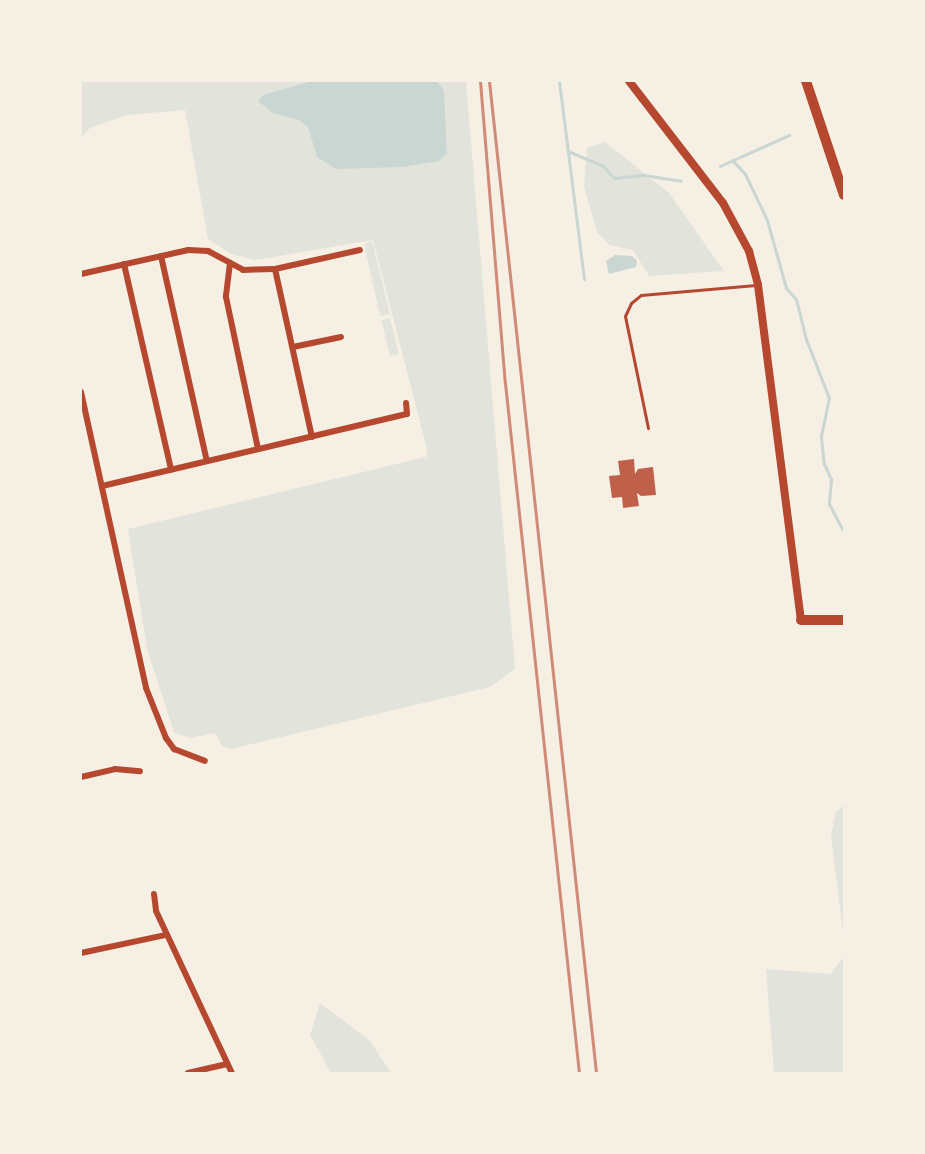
<!DOCTYPE html>
<html>
<head>
<meta charset="utf-8">
<style>
	body { margin:0 }
	#map { position:relative; width:925px; height:1154px; overflow:hidden; background:#f6efe4; font-family:"Noto Sans",sans-serif }
	div>[style] { position:absolute }
	.green>* { inset:0; background:#e2e4dc; transform-origin:0 0 }
	.water>* { inset:0; background:#c9d6d2 }
	.stream>* { height:3px; margin:-1.5px; padding:0 1.5px; transform-origin:1.5px; border-radius:1.5px; background:#c9d6d2 }
	.building>* { inset:0; background:#bf614a }
	.service>* { height:3px; margin:-1.5px; padding:0 1.5px; transform-origin:1.5px; border-radius:1.5px; background:#b5482f }
	.minor>* { height:6px; margin:-3px; padding:0 3px; transform-origin:3px; border-radius:3px; background:#b5482f }
	.tertiary>* { height:8px; margin:-4px; padding:0 4px; transform-origin:4px; border-radius:4px; background:#b5482f }
	.motorway>* { height:10px; margin:-5px; padding:0 5px; transform-origin:5px; border-radius:5px; background:#b5482f }
	.rail>* { height:3px; margin:-1.5px; padding:0 1.5px; transform-origin:1.5px; border-radius:1.5px; background:#cf8b77 }
	span { translate:-50% -50%; white-space:nowrap; text-align:center; line-height:1.15; -webkit-text-stroke:4.5px #f6efe4; paint-order:stroke }
	.frame { position:absolute; inset:0; border:82px solid #f6efe4; pointer-events:none }
</style>
</head>
<body>
<div id="map">
	<div class="green">
		<i style="clip-path:polygon(81px 81px,466px 81px,515px 669px,490px 687px,231px 749px,222px 746px,215px 733px,189px 738px,174px 732px,147px 649px,128px 529px,425px 457px,426px 463px,427px 449px,373px 240px,255px 260px,231px 254px,208px 239px,185px 110px,127px 115px,90px 128px,81px 138px)"></i>
		<i style="clip-path:polygon(605px 142px,669px 193px,724px 271px,649px 276px,633px 250px,609px 245px,597px 232px,584px 187px,587px 148px)"></i>
		<i style="clip-path:polygon(372px 241px,390px 314px,380px 316px,364px 244px)"></i>
		<i style="left:390px;top:318px;width:37px;height:9px;rotate:76deg"></i>
		<i style="clip-path:polygon(844px 805px,844px 940px,831px 835px,836px 812px)"></i>
		<i style="clip-path:polygon(844px 956px,844px 1073px,774px 1073px,766px 969px,831px 974px)"></i>
		<i style="clip-path:polygon(320px 1003px,370px 1041px,391px 1073px,331px 1073px,310px 1035px)"></i>
	</div>
	<div class="water">
		<i style="clip-path:polygon(312px 81px,437px 81px,444px 91px,447px 154px,439px 161px,402px 167px,336px 169px,317px 157px,308px 127px,299px 120px,273px 113px,258px 101px,263px 95px)"></i>
		<i style="clip-path:polygon(615px 255px,632px 256px,637px 261px,636px 267px,609px 274px,606px 261px)"></i>
	</div>
	<div class="stream">
		<i style="left:559px;top:81px;width:200px;rotate:82.8deg"></i>
		<i style="left:568px;top:151px;width:38px;rotate:23deg"></i>
		<i style="left:603px;top:166px;width:16px;rotate:47deg"></i>
		<i style="left:614px;top:178px;width:30px;rotate:-6deg"></i>
		<i style="left:644px;top:175px;width:37px;rotate:9deg"></i>
		<i style="left:732px;top:160px;width:19px;rotate:47deg"></i>
		<i style="left:745px;top:174px;width:51px;rotate:64.4deg"></i>
		<i style="left:767px;top:220px;width:71px;rotate:74.4deg"></i>
		<i style="left:786px;top:288px;width:15px;rotate:48deg"></i>
		<i style="left:796px;top:299px;width:41px;rotate:76deg"></i>
		<i style="left:806px;top:339px;width:63px;rotate:68.7deg"></i>
		<i style="left:829px;top:398px;width:40px;rotate:102deg"></i>
		<i style="left:821px;top:437px;width:27px;rotate:84deg"></i>
		<i style="left:824px;top:464px;width:17px;rotate:65deg"></i>
		<i style="left:831px;top:479px;width:25px;rotate:95deg"></i>
		<i style="left:829px;top:504px;width:32px;rotate:62deg"></i>
		<i style="left:720px;top:166px;width:76px;rotate:-24.2deg"></i>
	</div>
	<div class="building">
		<i style="clip-path:polygon(634px 459px,635px 474px,638px 469px,653px 467px,656px 495px,641px 496px,637px 493px,639px 506px,623px 508px,622px 497px,612px 498px,609px 476px,620px 475px,618px 461px)"></i>
	</div>
	<div class="service">
		<i style="left:648px;top:428px;width:114px;rotate:-101.6deg"></i>
		<i style="left:625px;top:316px;width:14px;rotate:-65deg"></i>
		<i style="left:631px;top:303px;width:13px;rotate:-39deg"></i>
		<i style="left:641px;top:295px;width:115px;rotate:-5deg"></i>
	</div>
	<div class="minor">
		<i style="left:161px;top:256px;width:210px;rotate:77.4deg"></i>
		<i style="left:230px;top:263px;width:34px;rotate:97deg"></i>
		<i style="left:226px;top:297px;width:155px;rotate:78.1deg"></i>
		<i style="left:124px;top:264px;width:211px;rotate:77.1deg"></i>
		<i style="left:275px;top:269px;width:172px;rotate:77.6deg"></i>
		<i style="left:81px;top:274px;width:110px;rotate:-12.6deg"></i>
		<i style="left:188px;top:250px;width:20px;rotate:3deg"></i>
		<i style="left:208px;top:251px;width:40px;rotate:28deg"></i>
		<i style="left:243px;top:270px;width:32px;rotate:-2deg"></i>
		<i style="left:275px;top:269px;width:87px;rotate:-12.6deg"></i>
		<i style="left:293px;top:347px;width:49px;rotate:-11.8deg"></i>
		<i style="left:81px;top:392px;width:303px;rotate:77.6deg"></i>
		<i style="left:146px;top:688px;width:54px;rotate:68.2deg"></i>
		<i style="left:166px;top:738px;width:14px;rotate:54deg"></i>
		<i style="left:174px;top:749px;width:33px;rotate:21deg"></i>
		<i style="left:102px;top:486px;width:313px;rotate:-13.3deg"></i>
		<i style="left:407px;top:414px;width:11px;rotate:-95deg"></i>
		<i style="left:81px;top:777px;width:35px;rotate:-13deg"></i>
		<i style="left:115px;top:769px;width:25px;rotate:5deg"></i>
		<i style="left:154px;top:894px;width:17px;rotate:83deg"></i>
		<i style="left:156px;top:911px;width:179px;rotate:64.9deg"></i>
		<i style="left:81px;top:953px;width:87px;rotate:-12deg"></i>
		<i style="left:188px;top:1073px;width:40px;rotate:-13deg"></i>
	</div>
	<div class="tertiary">
		<i style="left:629px;top:81px;width:154px;rotate:52.4deg"></i>
		<i style="left:723px;top:203px;width:55px;rotate:61.6deg"></i>
		<i style="left:749px;top:251px;width:35px;rotate:75deg"></i>
		<i style="left:758px;top:285px;width:338px;rotate:82.7deg"></i>
	</div>
	<div class="motorway">
		<i style="left:806px;top:81px;width:120px;rotate:71.6deg"></i>
		<i style="left:801px;top:620px;width:43px"></i>
	</div>
	<div class="rail">
		<i style="left:480px;top:81px;width:303px;rotate:85.3deg"></i>
		<i style="left:505px;top:383px;width:694px;rotate:83.88deg"></i>
		<i style="left:489px;top:81px;width:998px;rotate:83.84deg"></i>
	</div>
	<div class="frame"></div>
</div>
</body>
</html>
